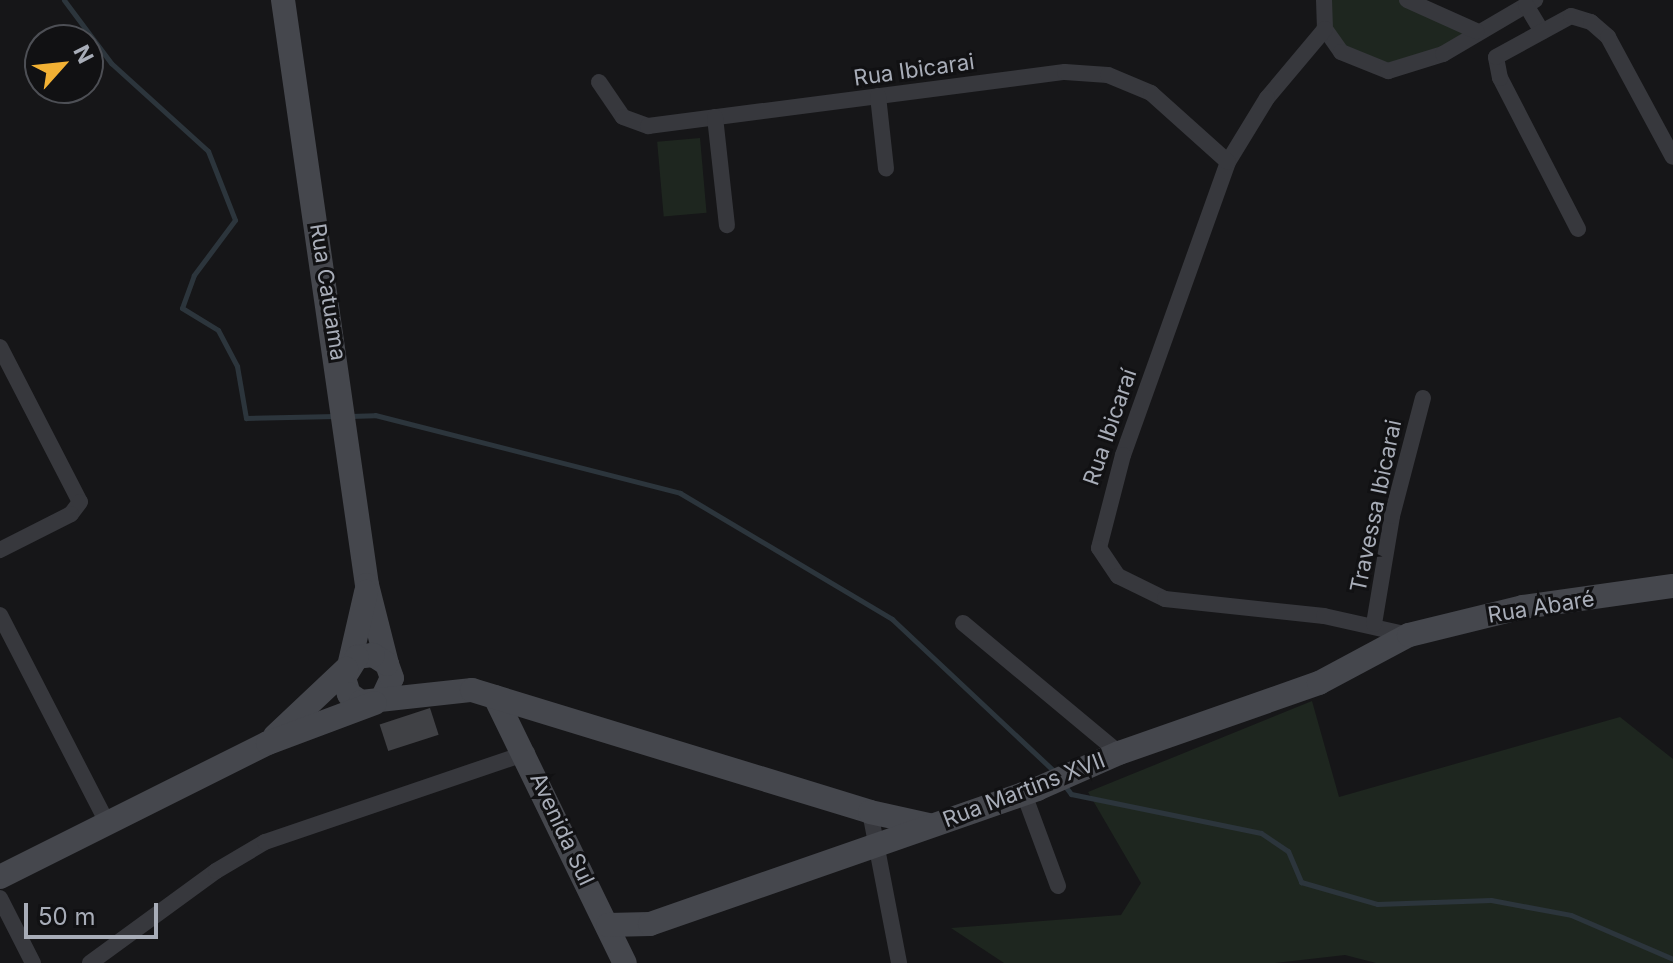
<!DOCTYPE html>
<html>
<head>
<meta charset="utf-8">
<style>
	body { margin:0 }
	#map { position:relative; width:1673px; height:963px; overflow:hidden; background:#161618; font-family:Inter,sans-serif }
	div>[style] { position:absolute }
	.green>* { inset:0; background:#1e261f; transform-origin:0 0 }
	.stream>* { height:5px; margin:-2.5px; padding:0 2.5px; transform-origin:2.5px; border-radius:2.5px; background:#2c353c }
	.building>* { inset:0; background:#404145; transform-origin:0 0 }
	.street>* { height:16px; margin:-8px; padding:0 8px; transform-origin:8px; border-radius:8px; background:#37383d }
	.secondary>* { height:24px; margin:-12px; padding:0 12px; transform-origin:12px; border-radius:12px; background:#45474d }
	span { translate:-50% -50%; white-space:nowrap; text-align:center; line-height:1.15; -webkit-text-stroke:6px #111113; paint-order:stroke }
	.street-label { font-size:22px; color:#a8adb8 }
	.north { position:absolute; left:24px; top:24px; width:80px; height:80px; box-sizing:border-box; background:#111113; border:2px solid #4d4f55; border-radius:50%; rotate:63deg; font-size:22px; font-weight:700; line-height:32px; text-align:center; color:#a8adb8 }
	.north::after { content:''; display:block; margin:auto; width:28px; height:36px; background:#f2b134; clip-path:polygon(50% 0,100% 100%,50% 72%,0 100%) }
	.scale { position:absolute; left:24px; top:903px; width:134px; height:36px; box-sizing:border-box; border:4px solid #a8adb8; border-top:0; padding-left:10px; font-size:24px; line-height:28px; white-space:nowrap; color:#a8adb8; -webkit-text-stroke:6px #111113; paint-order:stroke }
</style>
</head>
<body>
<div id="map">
	<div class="green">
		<i style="clip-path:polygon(1330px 0,1408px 0,1482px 32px,1407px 67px,1366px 58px,1316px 27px)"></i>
		<i style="left:700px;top:138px;width:75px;height:43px;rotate:85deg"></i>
		<i style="clip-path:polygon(1312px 701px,1339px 797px,1620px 717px,1673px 759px,1673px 963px,1376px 963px,1345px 955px,1275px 963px,1004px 963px,951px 928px,1121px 915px,1141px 883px,1088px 792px)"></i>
	</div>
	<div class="stream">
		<i style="left:64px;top:0;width:79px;rotate:53.3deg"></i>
		<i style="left:111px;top:63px;width:131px;rotate:42.2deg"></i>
		<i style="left:208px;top:151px;width:74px;rotate:68.6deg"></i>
		<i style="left:235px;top:220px;width:69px;rotate:126.7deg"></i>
		<i style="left:194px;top:275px;width:35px;rotate:110deg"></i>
		<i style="left:182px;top:308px;width:42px;rotate:31.4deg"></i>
		<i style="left:218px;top:330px;width:41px;rotate:62.2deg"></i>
		<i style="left:237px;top:366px;width:53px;rotate:80.2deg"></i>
		<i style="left:246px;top:418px;width:90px;rotate:-1.3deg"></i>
		<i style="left:350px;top:416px;width:25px;rotate:-2deg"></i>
		<i style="left:375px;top:415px;width:315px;rotate:14.3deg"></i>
		<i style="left:680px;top:493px;width:247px;rotate:30.7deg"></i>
		<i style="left:892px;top:619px;width:224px;rotate:43.2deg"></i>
		<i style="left:1065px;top:786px;width:10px;rotate:53deg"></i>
		<i style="left:1071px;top:794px;width:194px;rotate:11.6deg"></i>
		<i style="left:1261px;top:833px;width:32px;rotate:34deg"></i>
		<i style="left:1288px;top:851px;width:34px;rotate:67deg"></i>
		<i style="left:1301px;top:882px;width:79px;rotate:16.1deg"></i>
		<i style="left:1377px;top:904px;width:114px;rotate:-2deg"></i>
		<i style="left:1491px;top:900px;width:81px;rotate:10.6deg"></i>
		<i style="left:1571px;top:915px;width:111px;rotate:23.3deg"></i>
	</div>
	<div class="building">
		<i style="left:430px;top:708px;width:28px;height:53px;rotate:72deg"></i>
	</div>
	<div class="street">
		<i style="left:1324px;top:0;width:29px;rotate:88deg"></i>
		<i style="left:1325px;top:29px;width:28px;rotate:55deg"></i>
		<i style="left:1341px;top:52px;width:51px;rotate:22deg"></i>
		<i style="left:1388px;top:71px;width:58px;rotate:-17.2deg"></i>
		<i style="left:1443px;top:54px;width:107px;rotate:-30.4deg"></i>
		<i style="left:1407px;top:0;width:76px;rotate:24.2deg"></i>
		<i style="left:1526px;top:5px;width:31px;rotate:59deg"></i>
		<i style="left:1325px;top:29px;width:90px;rotate:130deg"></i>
		<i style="left:1267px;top:98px;width:75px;rotate:121.4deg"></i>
		<i style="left:1228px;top:162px;width:311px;rotate:109.7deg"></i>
		<i style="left:1123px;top:455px;width:96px;rotate:104.5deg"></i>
		<i style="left:1099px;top:548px;width:34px;rotate:56deg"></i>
		<i style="left:1118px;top:576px;width:52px;rotate:26.1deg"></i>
		<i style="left:1165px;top:599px;width:160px;rotate:6.1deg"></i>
		<i style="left:1324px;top:616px;width:87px;rotate:12.6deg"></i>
		<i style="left:599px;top:82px;width:42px;rotate:55.6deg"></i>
		<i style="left:623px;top:117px;width:27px;rotate:20deg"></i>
		<i style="left:648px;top:126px;width:420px;rotate:-7.4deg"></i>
		<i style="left:1065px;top:72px;width:43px;rotate:4deg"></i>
		<i style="left:1108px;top:75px;width:47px;rotate:22.7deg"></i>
		<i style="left:1151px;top:93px;width:103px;rotate:41.9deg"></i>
		<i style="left:878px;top:96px;width:73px;rotate:83.7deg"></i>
		<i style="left:715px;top:117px;width:109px;rotate:83.7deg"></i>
		<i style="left:1578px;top:229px;width:170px;rotate:-117.3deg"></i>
		<i style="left:1500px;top:78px;width:21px;rotate:-101deg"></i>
		<i style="left:1496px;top:57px;width:85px;rotate:-28.7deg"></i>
		<i style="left:1571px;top:16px;width:21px;rotate:17deg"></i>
		<i style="left:1591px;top:22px;width:23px;rotate:41deg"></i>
		<i style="left:1608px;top:37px;width:136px;rotate:61.6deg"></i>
		<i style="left:0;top:347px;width:174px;rotate:62.7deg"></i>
		<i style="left:80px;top:502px;width:15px;rotate:127deg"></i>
		<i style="left:71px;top:514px;width:80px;rotate:153.1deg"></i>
		<i style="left:0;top:615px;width:233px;rotate:62.7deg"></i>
		<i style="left:963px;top:623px;width:203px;rotate:39.8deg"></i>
		<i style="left:1374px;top:624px;width:109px;rotate:-80.5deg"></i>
		<i style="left:1392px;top:516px;width:122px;rotate:-75.3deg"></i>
		<i style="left:1024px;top:794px;width:98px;rotate:69.7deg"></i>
		<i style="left:870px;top:812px;width:154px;rotate:79.1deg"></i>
		<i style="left:0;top:898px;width:73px;rotate:63.1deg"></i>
		<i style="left:90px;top:963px;width:156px;rotate:-36.1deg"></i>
		<i style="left:216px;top:871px;width:57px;rotate:-30.6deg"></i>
		<i style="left:265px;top:842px;width:277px;rotate:-18.8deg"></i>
	</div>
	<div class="secondary">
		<i style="left:283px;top:0;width:591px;rotate:81.83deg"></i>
		<i style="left:367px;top:585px;width:81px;rotate:75.8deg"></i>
		<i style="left:350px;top:662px;width:72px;rotate:-77.1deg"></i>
		<i style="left:495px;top:697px;width:296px;rotate:64deg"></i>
		<i style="left:382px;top:699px;width:23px;rotate:-65deg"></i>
		<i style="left:392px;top:678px;width:15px;rotate:-110deg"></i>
		<i style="left:387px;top:664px;width:17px;rotate:-147deg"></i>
		<i style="left:373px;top:655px;width:16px;rotate:173deg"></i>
		<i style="left:357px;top:657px;width:25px;rotate:122deg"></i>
		<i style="left:344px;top:678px;width:17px;rotate:73deg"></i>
		<i style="left:349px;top:694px;width:14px;rotate:34deg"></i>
		<i style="left:361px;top:702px;width:112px;rotate:-6.2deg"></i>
		<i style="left:472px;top:690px;width:416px;rotate:17deg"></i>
		<i style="left:870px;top:812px;width:60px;rotate:12.4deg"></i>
		<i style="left:275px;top:736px;width:98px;rotate:-43.3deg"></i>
		<i style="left:0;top:877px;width:300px;rotate:-26.6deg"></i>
		<i style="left:268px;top:743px;width:114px;rotate:-20.5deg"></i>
		<i style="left:608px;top:925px;width:42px;rotate:-1.4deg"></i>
		<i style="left:650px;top:924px;width:410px;rotate:-19.2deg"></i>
		<i style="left:1037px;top:789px;width:90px;rotate:-23.7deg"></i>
		<i style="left:1119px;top:753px;width:212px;rotate:-19.3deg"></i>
		<i style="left:1319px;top:683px;width:102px;rotate:-28.1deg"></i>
		<i style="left:1409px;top:635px;width:117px;rotate:-13.8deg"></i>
		<i style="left:1523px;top:607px;width:151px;rotate:-8deg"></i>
	</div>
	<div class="street-label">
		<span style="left:914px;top:70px;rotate:-8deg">Rua Ibicarai</span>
		<span style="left:328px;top:292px;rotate:81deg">Rua Catuama</span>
		<span style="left:1110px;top:427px;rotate:-71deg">Rua Ibicaraí</span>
		<span style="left:1376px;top:506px;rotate:-78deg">Travessa Ibicarai</span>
		<span style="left:1541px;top:607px;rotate:-9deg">Rua Abaré</span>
		<span style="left:1024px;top:790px;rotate:-21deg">Rua Martins XVII</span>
		<span style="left:562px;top:829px;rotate:65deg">Avenida Sul</span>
	</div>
	<div class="north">N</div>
	<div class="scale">50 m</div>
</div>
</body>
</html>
